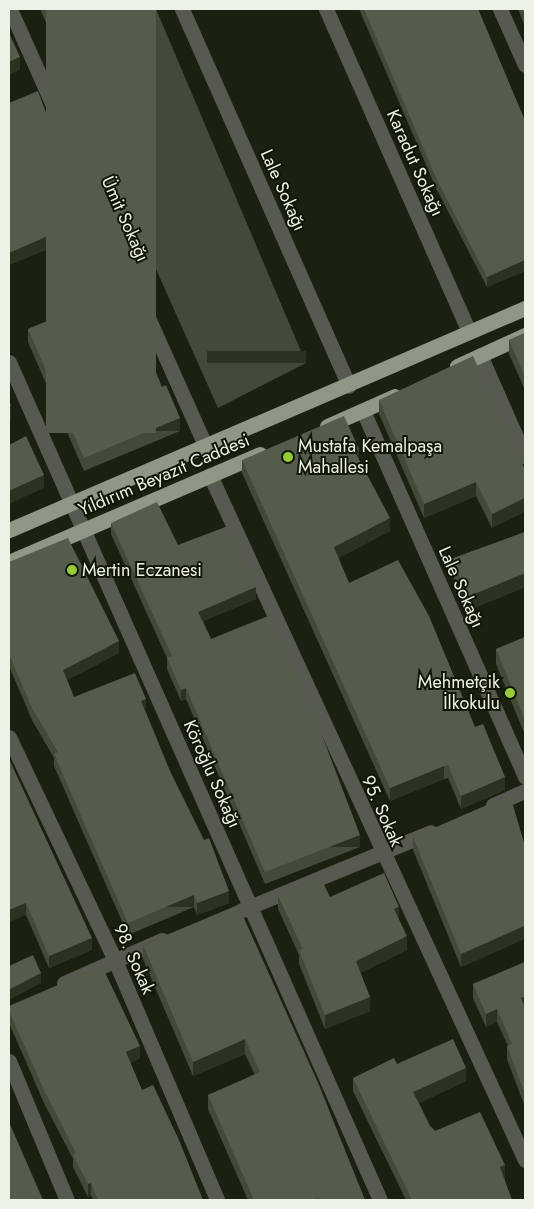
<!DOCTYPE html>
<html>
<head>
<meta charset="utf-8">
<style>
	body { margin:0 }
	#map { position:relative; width:534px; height:1209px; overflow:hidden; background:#1a2110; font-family:Jost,sans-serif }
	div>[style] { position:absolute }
	.minor>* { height:15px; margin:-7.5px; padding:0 7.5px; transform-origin:7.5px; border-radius:7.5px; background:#565a51 }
	.major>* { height:15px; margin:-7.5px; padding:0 7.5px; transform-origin:7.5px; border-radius:7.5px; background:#8f9785 }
	.wall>* { inset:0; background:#434a38 }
	.shaded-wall>* { inset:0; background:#2b3220; transform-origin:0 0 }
	.building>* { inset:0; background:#555c4b; transform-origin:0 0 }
	.dots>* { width:14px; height:14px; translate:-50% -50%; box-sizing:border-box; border:2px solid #111707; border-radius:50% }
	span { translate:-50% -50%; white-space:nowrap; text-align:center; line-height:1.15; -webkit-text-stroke:4px #111707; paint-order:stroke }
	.street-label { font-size:18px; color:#edf2e7 }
	.poi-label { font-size:18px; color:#edf2e7 }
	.left { translate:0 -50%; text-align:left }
	.right { translate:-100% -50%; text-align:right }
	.frame { position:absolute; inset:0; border:10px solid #edf2e7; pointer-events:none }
</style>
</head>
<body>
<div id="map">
	<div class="minor">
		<i style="left:10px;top:9px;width:478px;rotate:65.9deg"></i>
		<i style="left:182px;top:9px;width:412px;rotate:66.1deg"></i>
		<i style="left:326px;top:9px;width:353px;rotate:66.1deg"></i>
		<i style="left:500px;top:9px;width:61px;rotate:65.9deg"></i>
		<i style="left:480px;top:355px;width:111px;rotate:66.2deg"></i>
		<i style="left:9px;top:362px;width:916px;rotate:66.12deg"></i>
		<i style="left:363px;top:411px;width:400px;rotate:66.1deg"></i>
		<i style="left:210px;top:475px;width:754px;rotate:65.3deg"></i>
		<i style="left:9px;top:737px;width:245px;rotate:64.6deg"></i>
		<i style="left:114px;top:958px;width:263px;rotate:66.9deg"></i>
		<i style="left:493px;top:805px;width:35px;rotate:-24deg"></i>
		<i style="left:242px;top:910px;width:204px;rotate:-22.4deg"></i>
		<i style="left:64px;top:983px;width:107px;rotate:-23.7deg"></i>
		<i style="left:9px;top:1061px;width:151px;rotate:67.4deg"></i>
	</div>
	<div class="major">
		<i style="left:457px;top:366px;width:75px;rotate:-24.5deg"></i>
		<i style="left:327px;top:426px;width:74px;rotate:-23.8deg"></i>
		<i style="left:9px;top:530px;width:562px;rotate:-23.28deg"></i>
		<i style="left:9px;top:562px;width:273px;rotate:-23.3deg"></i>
	</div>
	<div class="wall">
		<i style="clip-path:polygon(40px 9px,156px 9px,306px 363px,218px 408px)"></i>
		<i style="clip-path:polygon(359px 9px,478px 9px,525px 121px,525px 271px,487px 287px,436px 188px)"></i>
		<i style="clip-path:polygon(518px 9px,525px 9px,525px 27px)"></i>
		<i style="clip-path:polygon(61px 153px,121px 288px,180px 431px,84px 471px,28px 342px,28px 329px,76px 309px,67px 283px,50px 248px,9px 265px)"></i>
		<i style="clip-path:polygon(525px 333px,525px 390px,509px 354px,509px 340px)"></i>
		<i style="clip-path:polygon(379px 400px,525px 470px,492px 528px,476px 496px,424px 518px,379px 414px)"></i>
		<i style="clip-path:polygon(242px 460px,359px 461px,390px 531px,338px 558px,349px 583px,475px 727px,505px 790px,461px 809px,448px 778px,444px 779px,390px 801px,242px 473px)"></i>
		<i style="clip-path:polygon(111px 523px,178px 545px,256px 599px,203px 621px,211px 639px,360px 847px,265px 884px,186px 699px,181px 701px,167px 669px,167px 658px,111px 534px)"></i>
		<i style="clip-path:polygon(525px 532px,525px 587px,469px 610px,451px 573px,451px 559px)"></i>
		<i style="clip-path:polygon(9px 562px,119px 653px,67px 680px,74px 697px,146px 712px,169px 769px,229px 903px,197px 915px,194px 907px,128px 935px,54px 766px,54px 758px,32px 720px,9px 666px)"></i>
		<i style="clip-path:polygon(525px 637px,525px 735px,496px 664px,496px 649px)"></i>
		<i style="clip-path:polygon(9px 759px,92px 950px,49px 968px,26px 915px)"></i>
		<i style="clip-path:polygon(413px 837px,525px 846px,525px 942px,524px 939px,461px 967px,413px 850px)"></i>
		<i style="clip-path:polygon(278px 896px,330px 897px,399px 920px,407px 950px,360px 973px,370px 1011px,325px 1029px,299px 964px,299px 955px,278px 909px)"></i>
		<i style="clip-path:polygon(238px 905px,365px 1200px,248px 1200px,208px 1109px,208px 1095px,255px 1075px,245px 1054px,193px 1076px,143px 959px,143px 945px)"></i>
		<i style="clip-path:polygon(525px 962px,525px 1107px,507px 1059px,507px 1046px,508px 1046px,497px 1022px,486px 1027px,473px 998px,473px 984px)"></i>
		<i style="clip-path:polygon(9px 1006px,140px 1058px,130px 1063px,142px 1090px,203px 1200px,93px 1200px,91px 1195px,88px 1197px,73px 1167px,73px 1159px,44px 1103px,9px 1023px)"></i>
		<i style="clip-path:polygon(397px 1064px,466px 1081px,419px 1103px,430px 1126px,435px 1131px,505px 1178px,504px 1179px,512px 1200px,406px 1200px,353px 1091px,353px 1078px)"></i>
	</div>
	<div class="shaded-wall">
		<i style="clip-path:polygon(20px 57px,20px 70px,9px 75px,9px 62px)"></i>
		<i style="clip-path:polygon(50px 235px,50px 248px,9px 265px,9px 253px)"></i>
		<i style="clip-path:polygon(525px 260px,525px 271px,487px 287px,487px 277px)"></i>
		<i style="clip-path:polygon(121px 279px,121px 291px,118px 280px)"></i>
		<i style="left:306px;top:351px;width:12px;height:99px;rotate:90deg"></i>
		<i style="clip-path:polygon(11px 406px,11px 419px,9px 420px,9px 407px)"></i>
		<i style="left:180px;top:418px;width:13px;height:104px;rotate:90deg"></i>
		<i style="clip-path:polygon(359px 449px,359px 462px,355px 452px)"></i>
		<i style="clip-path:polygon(44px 475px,44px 488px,9px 504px,9px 491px)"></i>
		<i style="clip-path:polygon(476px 482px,476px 496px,424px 518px,424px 504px)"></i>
		<i style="clip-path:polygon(525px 498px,525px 512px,492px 528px,492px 514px)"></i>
		<i style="clip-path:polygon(390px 518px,390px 531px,334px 560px,334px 547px)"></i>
		<i style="clip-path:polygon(525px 573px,525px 587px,469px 610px,469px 596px)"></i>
		<i style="clip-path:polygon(256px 587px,256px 599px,198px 623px,198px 612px)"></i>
		<i style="clip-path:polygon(119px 641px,119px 653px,63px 682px,63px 670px)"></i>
		<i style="clip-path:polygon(186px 688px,186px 699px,181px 701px,181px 690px)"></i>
		<i style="clip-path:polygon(146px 699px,146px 712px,141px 701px)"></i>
		<i style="clip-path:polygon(444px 766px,444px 779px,390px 801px,390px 788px)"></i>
		<i style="clip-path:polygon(505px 777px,505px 790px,461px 809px,461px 796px)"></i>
		<i style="left:360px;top:835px;width:12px;height:102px;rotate:90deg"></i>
		<i style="clip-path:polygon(229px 891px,229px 903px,197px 915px,197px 903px)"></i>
		<i style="left:194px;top:895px;width:12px;height:72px;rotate:90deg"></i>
		<i style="clip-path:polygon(26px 903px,26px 915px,9px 922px,9px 910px)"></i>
		<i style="clip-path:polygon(399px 907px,399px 920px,394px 909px)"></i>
		<i style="clip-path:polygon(524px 926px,524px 939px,461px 967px,461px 954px)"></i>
		<i style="clip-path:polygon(407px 936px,407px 950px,356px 975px,356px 961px)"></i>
		<i style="clip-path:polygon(92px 938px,92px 950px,49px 968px,49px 956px)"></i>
		<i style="clip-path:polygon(41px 973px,41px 983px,9px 1000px,9px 990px)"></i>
		<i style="clip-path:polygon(525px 996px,525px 1010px,521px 998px)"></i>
		<i style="clip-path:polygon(370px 997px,370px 1011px,325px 1029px,325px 1015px)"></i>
		<i style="clip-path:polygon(497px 1009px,497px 1022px,486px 1027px,486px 1014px)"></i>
		<i style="clip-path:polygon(245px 1039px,245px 1054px,193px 1076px,193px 1062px)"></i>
		<i style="clip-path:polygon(140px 1046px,140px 1058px,126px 1065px,126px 1052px)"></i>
		<i style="clip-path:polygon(466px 1068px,466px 1081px,413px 1106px,413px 1092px)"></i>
		<i style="clip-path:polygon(505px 1165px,505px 1178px,500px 1181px,500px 1167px)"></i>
		<i style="clip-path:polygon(91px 1183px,91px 1195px,88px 1197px,88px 1184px)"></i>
	</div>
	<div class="building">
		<i style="left:46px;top:9px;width:110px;height:424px"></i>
		<i style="clip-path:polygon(364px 9px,478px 9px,525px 121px,525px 260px,487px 277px,436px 178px)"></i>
		<i style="clip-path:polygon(522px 9px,525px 9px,525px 16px)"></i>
		<i style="clip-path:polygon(9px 33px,20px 57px,9px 62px)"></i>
		<i style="clip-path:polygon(38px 91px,61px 153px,121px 279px,118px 280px,162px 387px,166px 385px,180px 418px,84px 458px,28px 329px,81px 307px,67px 271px,50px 235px,9px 253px,9px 103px)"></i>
		<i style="clip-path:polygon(525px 333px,525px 377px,509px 340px)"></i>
		<i style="clip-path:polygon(473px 356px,525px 470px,525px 498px,492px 514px,476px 482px,424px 504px,379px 400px)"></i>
		<i style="clip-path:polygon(9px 400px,11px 406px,9px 407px)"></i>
		<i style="clip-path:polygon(344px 416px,359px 449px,355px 452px,390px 518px,334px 547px,349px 583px,398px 560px,429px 616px,475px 727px,483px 724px,505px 777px,461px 796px,448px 765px,444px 766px,390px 788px,242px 460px)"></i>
		<i style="clip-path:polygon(26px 436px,44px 475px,9px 491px,9px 445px)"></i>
		<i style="clip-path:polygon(157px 502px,178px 545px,228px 526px,256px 587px,198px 612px,211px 639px,268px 616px,312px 709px,360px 835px,265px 872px,186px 688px,181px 690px,167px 658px,172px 656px,111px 523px)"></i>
		<i style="clip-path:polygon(525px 532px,525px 573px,469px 596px,451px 559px)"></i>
		<i style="clip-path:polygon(68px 538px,119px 641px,63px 670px,74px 697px,135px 673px,146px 699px,141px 701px,169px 769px,204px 840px,209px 838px,229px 891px,197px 903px,194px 895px,128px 923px,54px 754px,58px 752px,32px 708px,9px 654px,9px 562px)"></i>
		<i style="clip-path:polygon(525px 637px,525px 720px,496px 649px)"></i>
		<i style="clip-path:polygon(9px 759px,92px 938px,49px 956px,26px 903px,9px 910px)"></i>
		<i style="clip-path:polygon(510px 795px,525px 846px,525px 929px,524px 926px,461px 954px,413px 837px)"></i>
		<i style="clip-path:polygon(384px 873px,399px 907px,394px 909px,407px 936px,356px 961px,370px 997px,325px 1015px,299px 950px,303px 949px,278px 896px,320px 876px,330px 897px)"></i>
		<i style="clip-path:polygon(238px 905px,319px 1085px,365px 1200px,322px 1200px,317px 1198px,313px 1200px,254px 1200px,208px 1095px,260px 1072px,245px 1039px,193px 1062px,143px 945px)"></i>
		<i style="clip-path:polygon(33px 955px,41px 973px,9px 990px,9px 966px)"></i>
		<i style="clip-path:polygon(525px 962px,525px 996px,521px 998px,525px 1008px,525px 1094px,507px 1046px,512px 1044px,497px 1009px,486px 1014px,473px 984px)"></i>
		<i style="clip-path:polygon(102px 966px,140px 1046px,126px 1052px,142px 1090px,153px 1085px,179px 1140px,203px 1200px,98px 1200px,91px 1183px,88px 1184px,73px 1155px,76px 1153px,44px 1090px,9px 1011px,9px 1006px)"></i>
		<i style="clip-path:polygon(453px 1039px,466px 1068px,413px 1092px,430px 1126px,435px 1131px,480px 1112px,505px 1165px,500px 1167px,512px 1200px,412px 1200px,353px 1078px,394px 1058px,397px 1064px)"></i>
		<i style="clip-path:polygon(9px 1122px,43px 1200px,9px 1200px)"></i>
	</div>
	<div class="dots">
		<i style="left:288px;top:457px;background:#98cb37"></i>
		<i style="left:72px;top:570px;background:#98cb37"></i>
		<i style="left:510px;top:693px;background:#98cb37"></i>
	</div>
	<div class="street-label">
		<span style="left:415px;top:163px;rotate:66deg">Karadut Sokağı</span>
		<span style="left:283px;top:190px;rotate:66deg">Lale Sokağı</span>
		<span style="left:125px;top:219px;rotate:66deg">Ümit Sokağı</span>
		<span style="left:164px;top:475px;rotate:-23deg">Yıldırım Beyazıt Caddesi</span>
		<span style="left:461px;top:587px;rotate:66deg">Lale Sokağı</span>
		<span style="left:212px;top:774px;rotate:66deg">Köroğlu Sokağı</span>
		<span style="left:382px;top:811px;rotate:66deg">95. Sokak</span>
		<span style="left:134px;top:959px;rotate:66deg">98. Sokak</span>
	</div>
	<div class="poi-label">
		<span class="left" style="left:298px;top:457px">Mustafa Kemalpaşa<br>Mahallesi</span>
		<span class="left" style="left:82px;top:570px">Mertin Eczanesi</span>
		<span class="right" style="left:500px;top:693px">Mehmetçik<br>İlkokulu</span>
	</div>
	<div class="frame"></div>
</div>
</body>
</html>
